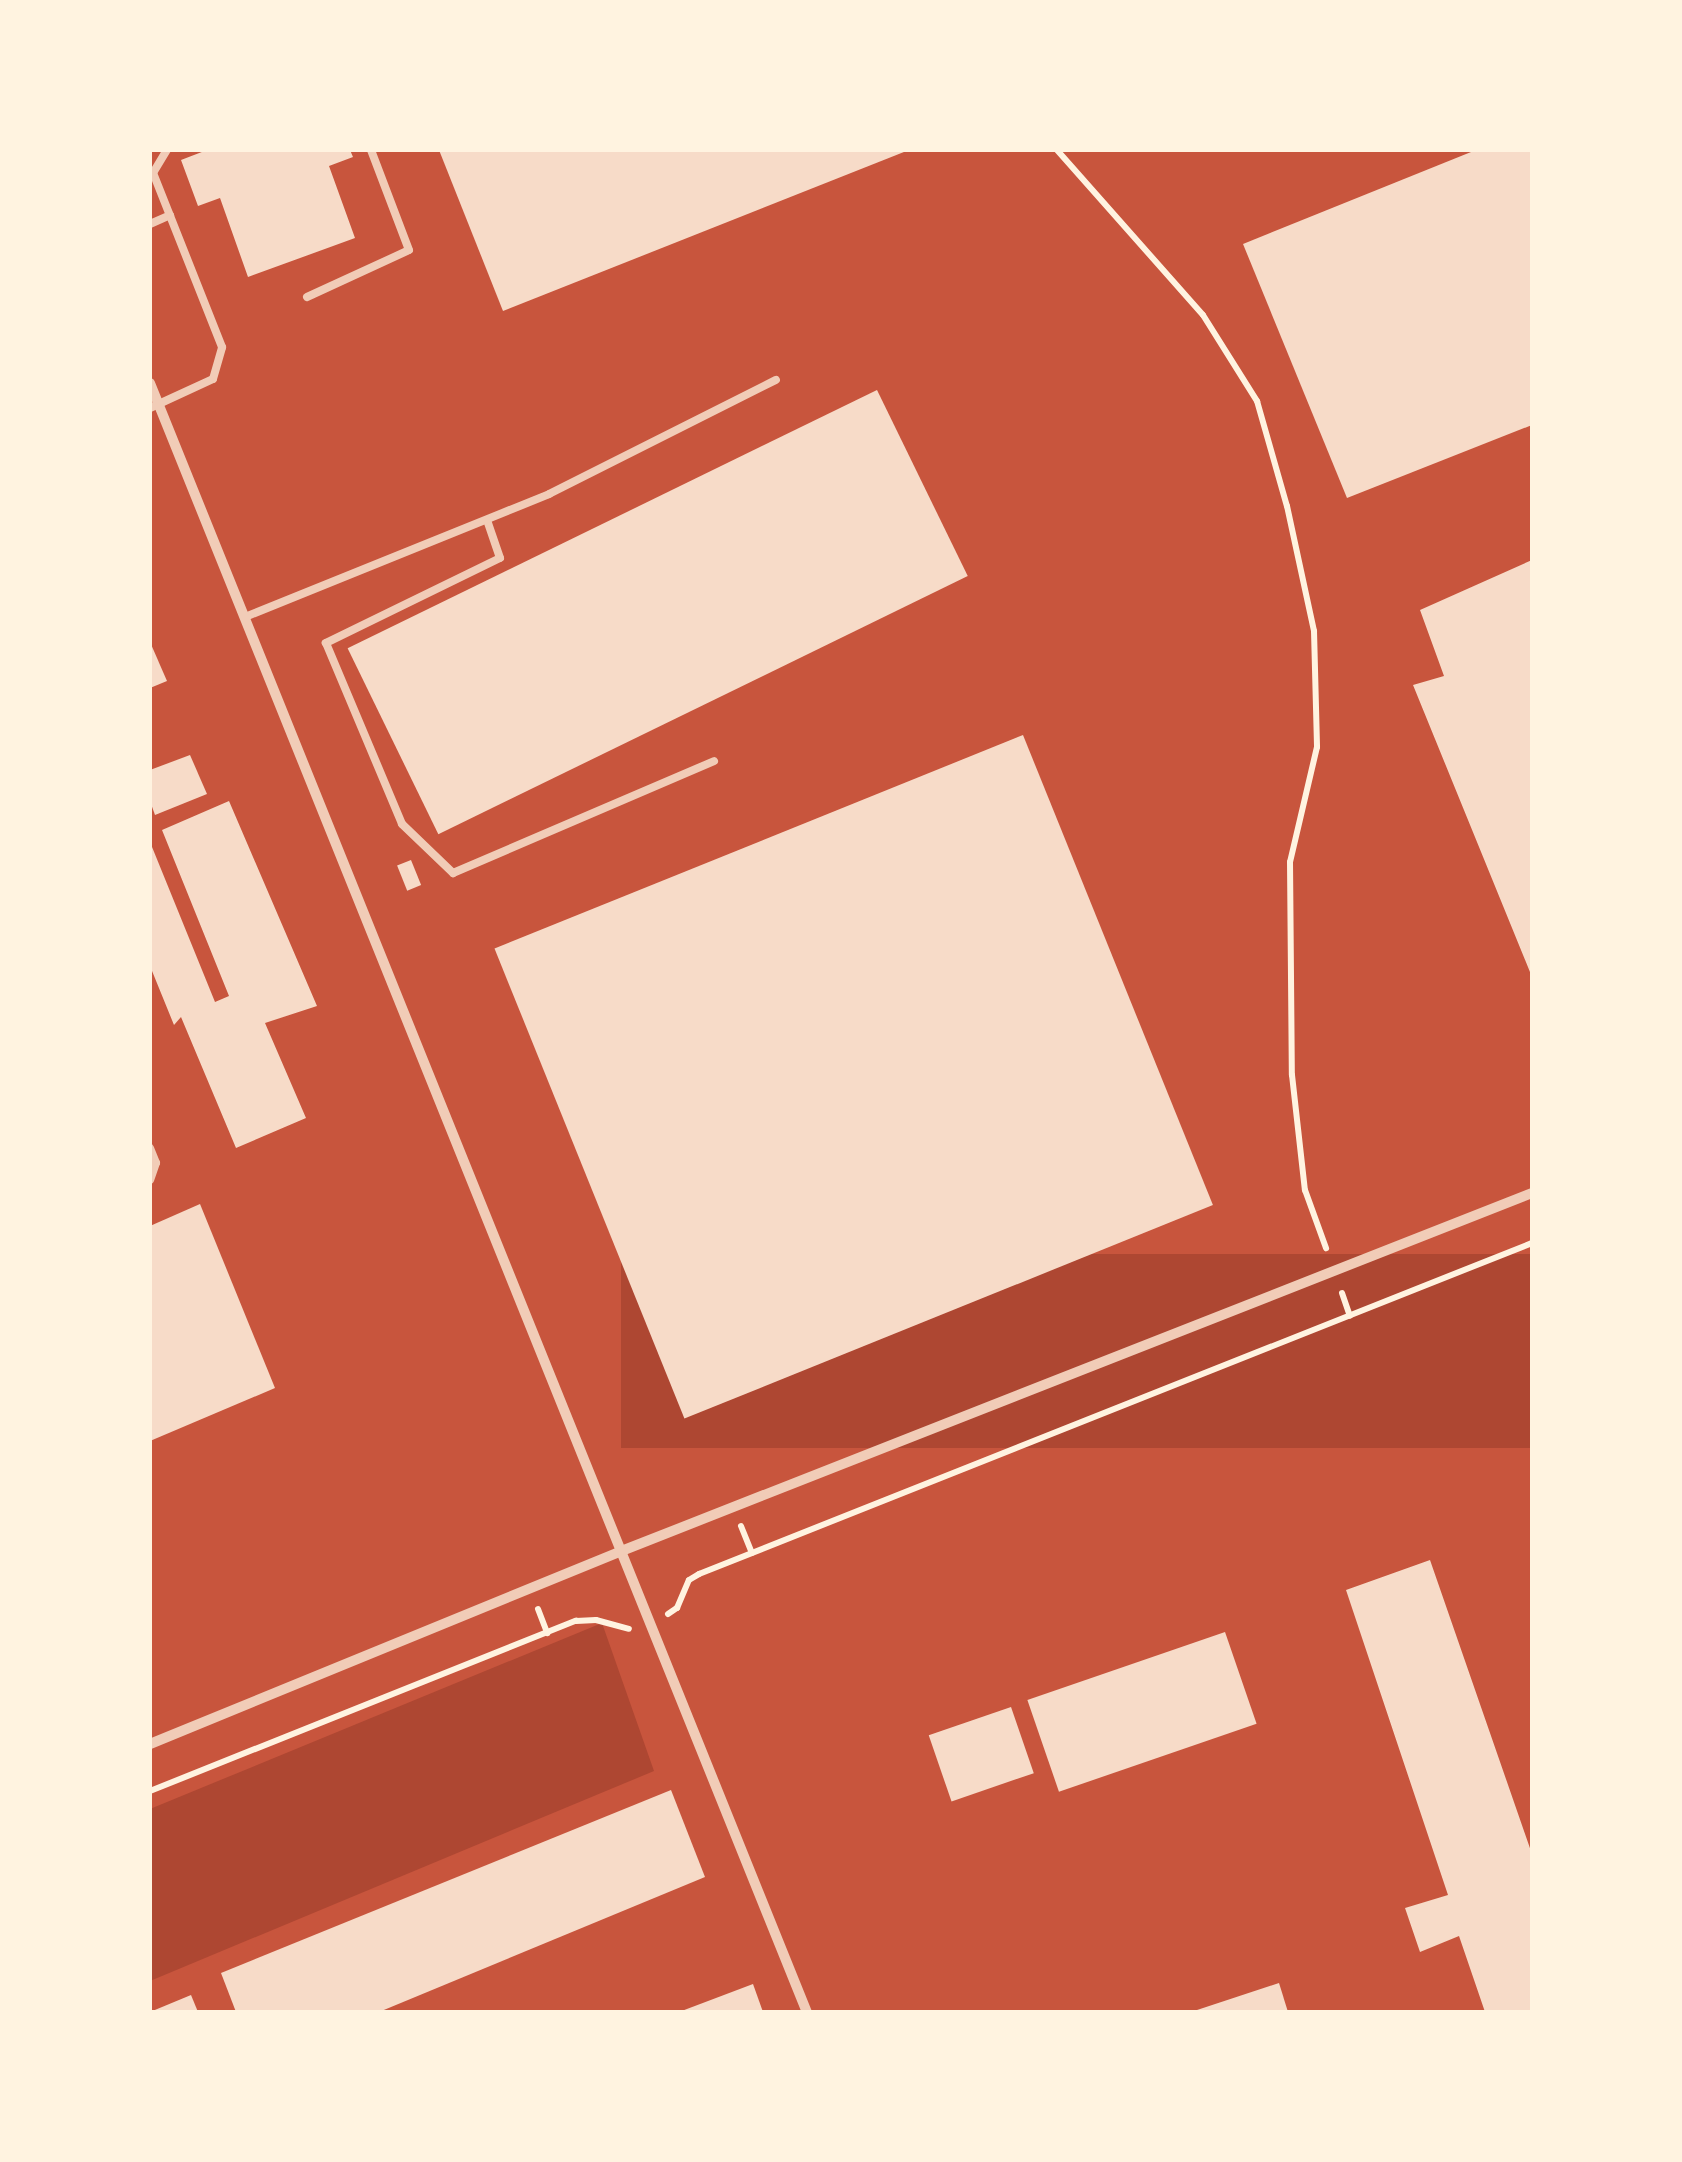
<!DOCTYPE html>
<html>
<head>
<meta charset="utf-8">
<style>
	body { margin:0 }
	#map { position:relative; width:1682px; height:2162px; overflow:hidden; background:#c8553d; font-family:"PT Sans Narrow",sans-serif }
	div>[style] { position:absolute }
	.green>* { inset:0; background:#ae4732; transform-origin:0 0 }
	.building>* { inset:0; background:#f7dbc8; transform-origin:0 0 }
	.path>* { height:6px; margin:-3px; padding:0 3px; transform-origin:3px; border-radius:3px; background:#fff3e0 }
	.service>* { height:8px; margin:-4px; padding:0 4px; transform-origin:4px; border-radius:4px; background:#f1ccb7 }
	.minor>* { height:10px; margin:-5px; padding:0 5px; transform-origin:5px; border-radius:5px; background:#f1ccb7 }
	span { translate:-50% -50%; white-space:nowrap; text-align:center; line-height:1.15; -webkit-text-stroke:9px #fff3e0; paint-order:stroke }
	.frame { position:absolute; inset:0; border:152px solid #fff3e0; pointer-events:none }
</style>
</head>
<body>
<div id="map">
	<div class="green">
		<i style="left:1532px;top:1254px;width:194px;height:911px;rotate:90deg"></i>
		<i style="clip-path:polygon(602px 1623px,654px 1771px,150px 1981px,150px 1809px)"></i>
	</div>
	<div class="building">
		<i style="clip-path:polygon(207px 150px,350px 150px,353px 157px,329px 166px,355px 238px,248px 277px,220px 198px,198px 206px,181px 160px)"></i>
		<i style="clip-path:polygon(439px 150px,909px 150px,503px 311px)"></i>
		<i style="clip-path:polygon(1476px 150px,1532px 150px,1532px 425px,1347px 498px,1243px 244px)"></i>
		<i style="left:877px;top:390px;width:207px;height:589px;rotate:64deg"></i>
		<i style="clip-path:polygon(1532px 560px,1532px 977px,1413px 685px,1444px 676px,1420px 610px)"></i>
		<i style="clip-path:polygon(150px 642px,167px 681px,150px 688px)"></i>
		<i style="left:1023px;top:735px;width:507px;height:570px;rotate:68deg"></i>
		<i style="clip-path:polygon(190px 755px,207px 794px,155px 815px,150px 801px,150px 770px)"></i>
		<i style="clip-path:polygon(229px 801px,317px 1006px,265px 1023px,306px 1118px,236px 1148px,181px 1017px,174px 1025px,150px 966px,150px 842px,215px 1002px,229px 996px,162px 830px)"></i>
		<i style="left:411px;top:860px;width:27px;height:15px;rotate:68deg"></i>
		<i style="clip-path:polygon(200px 1204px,275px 1388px,150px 1441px,150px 1226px)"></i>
		<i style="clip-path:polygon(1430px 1560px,1532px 1854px,1532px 2012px,1485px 2012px,1459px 1936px,1420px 1952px,1405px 1908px,1448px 1895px,1346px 1590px)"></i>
		<i style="left:1225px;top:1632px;width:97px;height:209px;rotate:71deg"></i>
		<i style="left:1011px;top:1707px;width:70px;height:87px;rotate:71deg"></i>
		<i style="clip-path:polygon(671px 1790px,705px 1877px,379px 2012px,236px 2012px,221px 1973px)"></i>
		<i style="clip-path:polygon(1279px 1983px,1288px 2012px,1194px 2012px,1194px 2011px)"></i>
		<i style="clip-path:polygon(753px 1984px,763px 2012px,679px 2012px)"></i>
		<i style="clip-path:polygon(191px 1995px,198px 2012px,150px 2012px)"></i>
	</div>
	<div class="path">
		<i style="left:1057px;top:150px;width:220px;rotate:48.5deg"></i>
		<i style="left:1203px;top:315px;width:102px;rotate:57.9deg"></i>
		<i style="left:1257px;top:401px;width:109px;rotate:74.1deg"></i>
		<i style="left:1287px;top:506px;width:128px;rotate:77.8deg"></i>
		<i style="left:1314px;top:631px;width:116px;rotate:88.5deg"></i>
		<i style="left:1317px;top:747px;width:118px;rotate:103.2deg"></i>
		<i style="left:1290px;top:862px;width:213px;rotate:89.5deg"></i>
		<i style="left:1292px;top:1075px;width:116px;rotate:83.6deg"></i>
		<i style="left:1305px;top:1190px;width:62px;rotate:70.1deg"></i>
		<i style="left:1342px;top:1293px;width:24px;rotate:71deg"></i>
		<i style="left:741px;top:1526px;width:29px;rotate:68deg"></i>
		<i style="left:538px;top:1609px;width:26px;rotate:69deg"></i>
		<i style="left:668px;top:1614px;width:11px;rotate:-34deg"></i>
		<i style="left:677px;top:1608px;width:30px;rotate:-67deg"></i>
		<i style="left:689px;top:1580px;width:12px;rotate:-31deg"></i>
		<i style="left:699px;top:1574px;width:896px;rotate:-21.67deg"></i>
		<i style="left:150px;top:1791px;width:459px;rotate:-21.8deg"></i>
		<i style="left:576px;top:1621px;width:20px;rotate:-3deg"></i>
		<i style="left:596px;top:1620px;width:34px;rotate:15deg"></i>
	</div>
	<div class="service">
		<i style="left:150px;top:224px;width:22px;rotate:-24deg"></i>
		<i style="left:307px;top:297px;width:112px;rotate:-24.7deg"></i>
		<i style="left:409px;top:250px;width:107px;rotate:-110.8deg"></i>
		<i style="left:150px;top:408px;width:69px;rotate:-24.7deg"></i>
		<i style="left:213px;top:379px;width:33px;rotate:-74deg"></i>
		<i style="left:222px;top:347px;width:187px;rotate:-111.6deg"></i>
		<i style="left:153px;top:173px;width:27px;rotate:-59deg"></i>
		<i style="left:487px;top:520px;width:40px;rotate:71.1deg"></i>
		<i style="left:500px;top:558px;width:194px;rotate:154deg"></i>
		<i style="left:326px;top:643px;width:196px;rotate:67.2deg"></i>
		<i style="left:402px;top:824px;width:71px;rotate:43.9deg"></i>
		<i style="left:453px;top:873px;width:284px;rotate:-23.2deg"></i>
		<i style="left:245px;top:617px;width:328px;rotate:-22deg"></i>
		<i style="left:549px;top:494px;width:254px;rotate:-26.7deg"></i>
		<i style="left:150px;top:1148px;width:16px;rotate:68deg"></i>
		<i style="left:156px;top:1163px;width:18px;rotate:109deg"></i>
	</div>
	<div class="minor">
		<i style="left:150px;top:383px;width:1756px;rotate:68.04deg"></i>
		<i style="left:150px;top:1744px;width:512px;rotate:-22.26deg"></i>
		<i style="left:624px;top:1550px;width:976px;rotate:-21.46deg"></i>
	</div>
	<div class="frame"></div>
</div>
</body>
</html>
